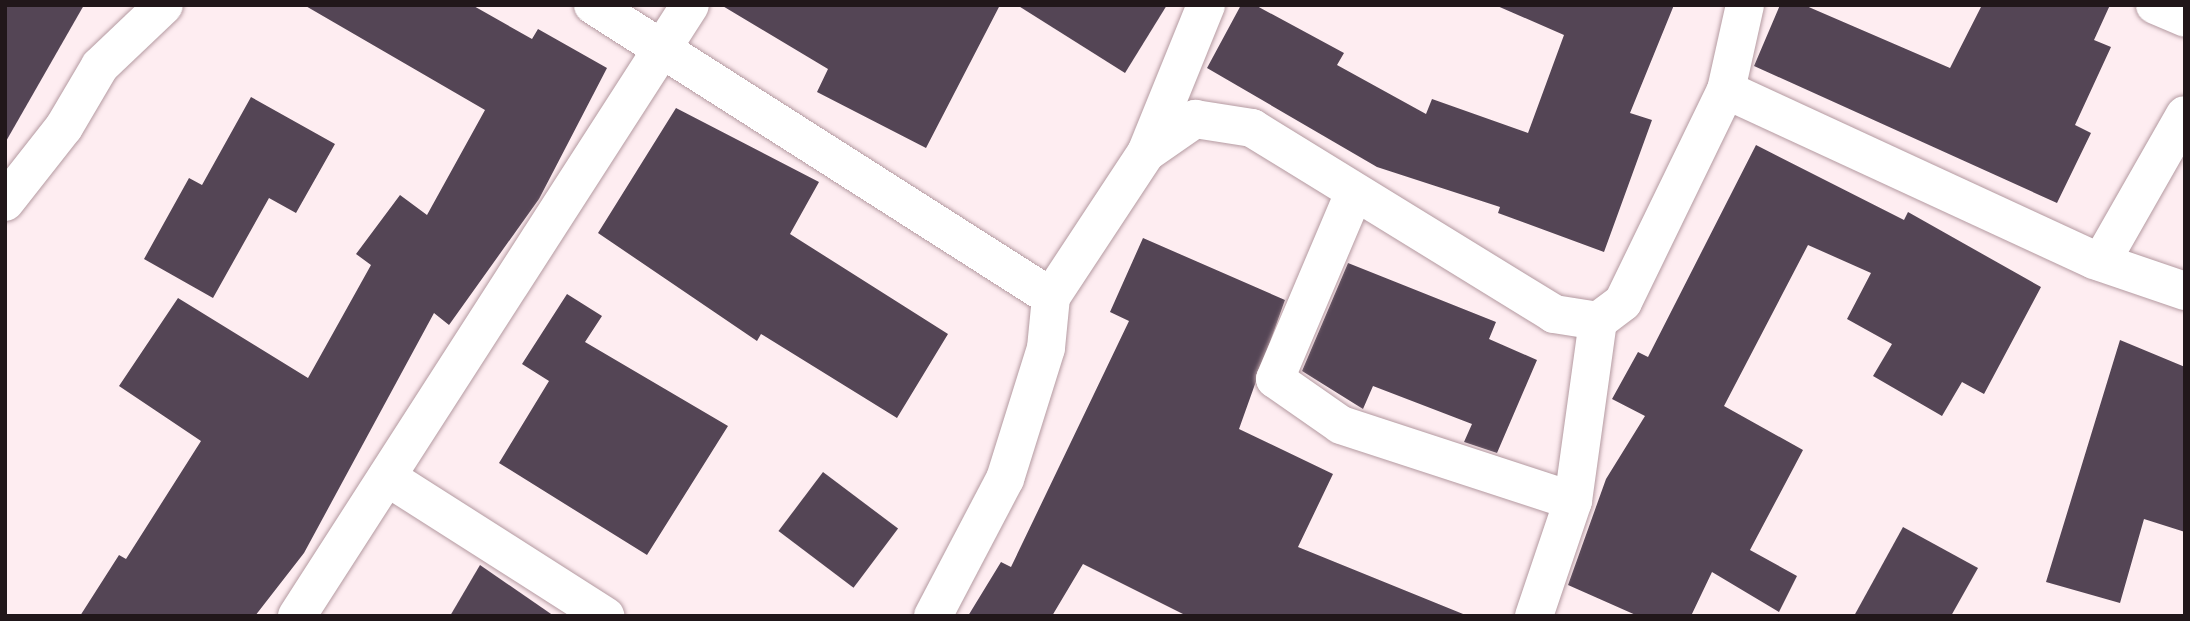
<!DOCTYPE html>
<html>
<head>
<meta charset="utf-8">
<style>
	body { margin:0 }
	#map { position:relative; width:2190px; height:621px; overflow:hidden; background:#feedf1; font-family:Jost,sans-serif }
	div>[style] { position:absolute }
	.building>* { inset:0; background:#544555; transform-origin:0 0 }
	.roads { filter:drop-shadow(0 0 2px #b49aa1) drop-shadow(0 0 2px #b49aa1) }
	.minor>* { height:38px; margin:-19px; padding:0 19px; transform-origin:19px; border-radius:19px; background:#fff }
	span { translate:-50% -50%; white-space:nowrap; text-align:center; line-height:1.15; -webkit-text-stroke:7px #fff; paint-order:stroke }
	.frame { position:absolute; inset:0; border:7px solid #21171a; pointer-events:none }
</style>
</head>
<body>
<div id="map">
	<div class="building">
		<i style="clip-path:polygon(5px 5px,84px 5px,5px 143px)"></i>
		<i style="clip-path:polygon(304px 5px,472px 5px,532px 39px,538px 29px,607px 68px,539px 199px,449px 325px,434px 313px,304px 553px,255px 616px,80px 616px,119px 555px,126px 559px,201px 441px,119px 386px,178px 298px,308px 378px,371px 265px,356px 254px,400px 195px,427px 215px,485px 110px)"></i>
		<i style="clip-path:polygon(721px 5px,1000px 5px,926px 148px,817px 92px,828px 69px)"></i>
		<i style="clip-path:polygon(1017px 5px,1167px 5px,1125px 73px)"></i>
		<i style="clip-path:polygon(1241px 5px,1255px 5px,1344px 53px,1337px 65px,1426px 114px,1432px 99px,1528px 133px,1564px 35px,1495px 5px,1674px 5px,1630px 113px,1652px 120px,1604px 252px,1498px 213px,1500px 207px,1377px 167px,1207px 68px)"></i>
		<i style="clip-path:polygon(1780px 5px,1804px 5px,1950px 68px,1982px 5px,2110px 5px,2094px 40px,2111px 47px,2075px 125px,2091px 133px,2057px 203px,1754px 66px)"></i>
		<i style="clip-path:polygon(251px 97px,335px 144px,296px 213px,269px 198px,213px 298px,144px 259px,189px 178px,202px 185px)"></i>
		<i style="clip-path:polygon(676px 108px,819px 182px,790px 234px,948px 334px,897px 418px,761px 334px,757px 341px,598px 233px)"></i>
		<i style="clip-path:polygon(1756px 145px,1904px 220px,1908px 212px,2041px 287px,1984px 394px,1962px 382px,1942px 416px,1873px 376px,1892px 344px,1847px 319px,1871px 273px,1808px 245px,1724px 406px,1803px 450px,1750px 550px,1797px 576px,1779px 612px,1712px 572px,1691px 616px,1638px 616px,1568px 585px,1606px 479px,1645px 416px,1612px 399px,1638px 352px,1648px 357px)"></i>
		<i style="clip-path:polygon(1143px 238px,1285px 300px,1239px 429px,1333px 474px,1298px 547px,1468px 616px,1187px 616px,1083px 564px,1052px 616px,968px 616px,1001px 562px,1011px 567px,1129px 321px,1110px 312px)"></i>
		<i style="clip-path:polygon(1348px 263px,1496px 322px,1489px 339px,1537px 360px,1497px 453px,1464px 442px,1472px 424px,1373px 386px,1363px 409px,1302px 371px)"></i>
		<i style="clip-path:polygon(567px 294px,602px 316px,585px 342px,728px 426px,647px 555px,499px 463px,549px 381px,522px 364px)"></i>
		<i style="clip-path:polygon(2120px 340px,2185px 367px,2185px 532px,2144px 519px,2120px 603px,2046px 582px)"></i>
		<i style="left:823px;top:472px;width:94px;height:74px;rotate:37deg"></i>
		<i style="clip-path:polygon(1903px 527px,1978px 568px,1951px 616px,1854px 616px)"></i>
		<i style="clip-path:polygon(480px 565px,554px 616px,450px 616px)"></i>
	</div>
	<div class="roads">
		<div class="minor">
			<i style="left:593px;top:5px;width:543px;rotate:32.52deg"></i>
			<i style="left:2155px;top:5px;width:33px;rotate:23deg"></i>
			<i style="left:1726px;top:90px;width:405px;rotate:24.8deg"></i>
			<i style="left:2094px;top:260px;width:96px;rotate:18.8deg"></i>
			<i style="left:1146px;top:153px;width:160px;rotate:-67.9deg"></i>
			<i style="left:1354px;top:193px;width:202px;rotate:113deg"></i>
			<i style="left:1275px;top:379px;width:80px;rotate:34.9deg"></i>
			<i style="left:1341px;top:425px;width:244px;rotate:18.1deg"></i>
			<i style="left:5px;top:202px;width:95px;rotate:-51.8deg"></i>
			<i style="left:64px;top:127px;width:71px;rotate:-59.5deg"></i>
			<i style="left:100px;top:66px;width:88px;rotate:-43.6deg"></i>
			<i style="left:2101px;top:262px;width:169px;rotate:-60.3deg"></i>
			<i style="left:387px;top:477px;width:259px;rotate:32.5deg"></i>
			<i style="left:297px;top:616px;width:726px;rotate:-57.25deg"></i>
			<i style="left:933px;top:616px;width:155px;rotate:-62.3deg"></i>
			<i style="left:1005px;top:479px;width:137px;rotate:-72.6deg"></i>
			<i style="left:1046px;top:348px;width:51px;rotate:-84.4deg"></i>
			<i style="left:1051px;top:297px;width:173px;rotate:-56.6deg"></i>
			<i style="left:1146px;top:153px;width:60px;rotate:-34.8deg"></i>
			<i style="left:1195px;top:119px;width:58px;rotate:9deg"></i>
			<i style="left:1252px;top:128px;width:355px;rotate:31.6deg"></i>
			<i style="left:1554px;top:314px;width:45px;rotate:9deg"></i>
			<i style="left:1598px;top:321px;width:31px;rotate:-37deg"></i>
			<i style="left:1623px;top:302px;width:236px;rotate:-64.1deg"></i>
			<i style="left:1726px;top:90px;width:87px;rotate:-77.4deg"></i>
			<i style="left:1534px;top:616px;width:121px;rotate:-71.3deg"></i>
			<i style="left:1573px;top:501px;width:182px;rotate:-82.1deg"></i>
		</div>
	</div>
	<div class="frame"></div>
</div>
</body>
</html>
